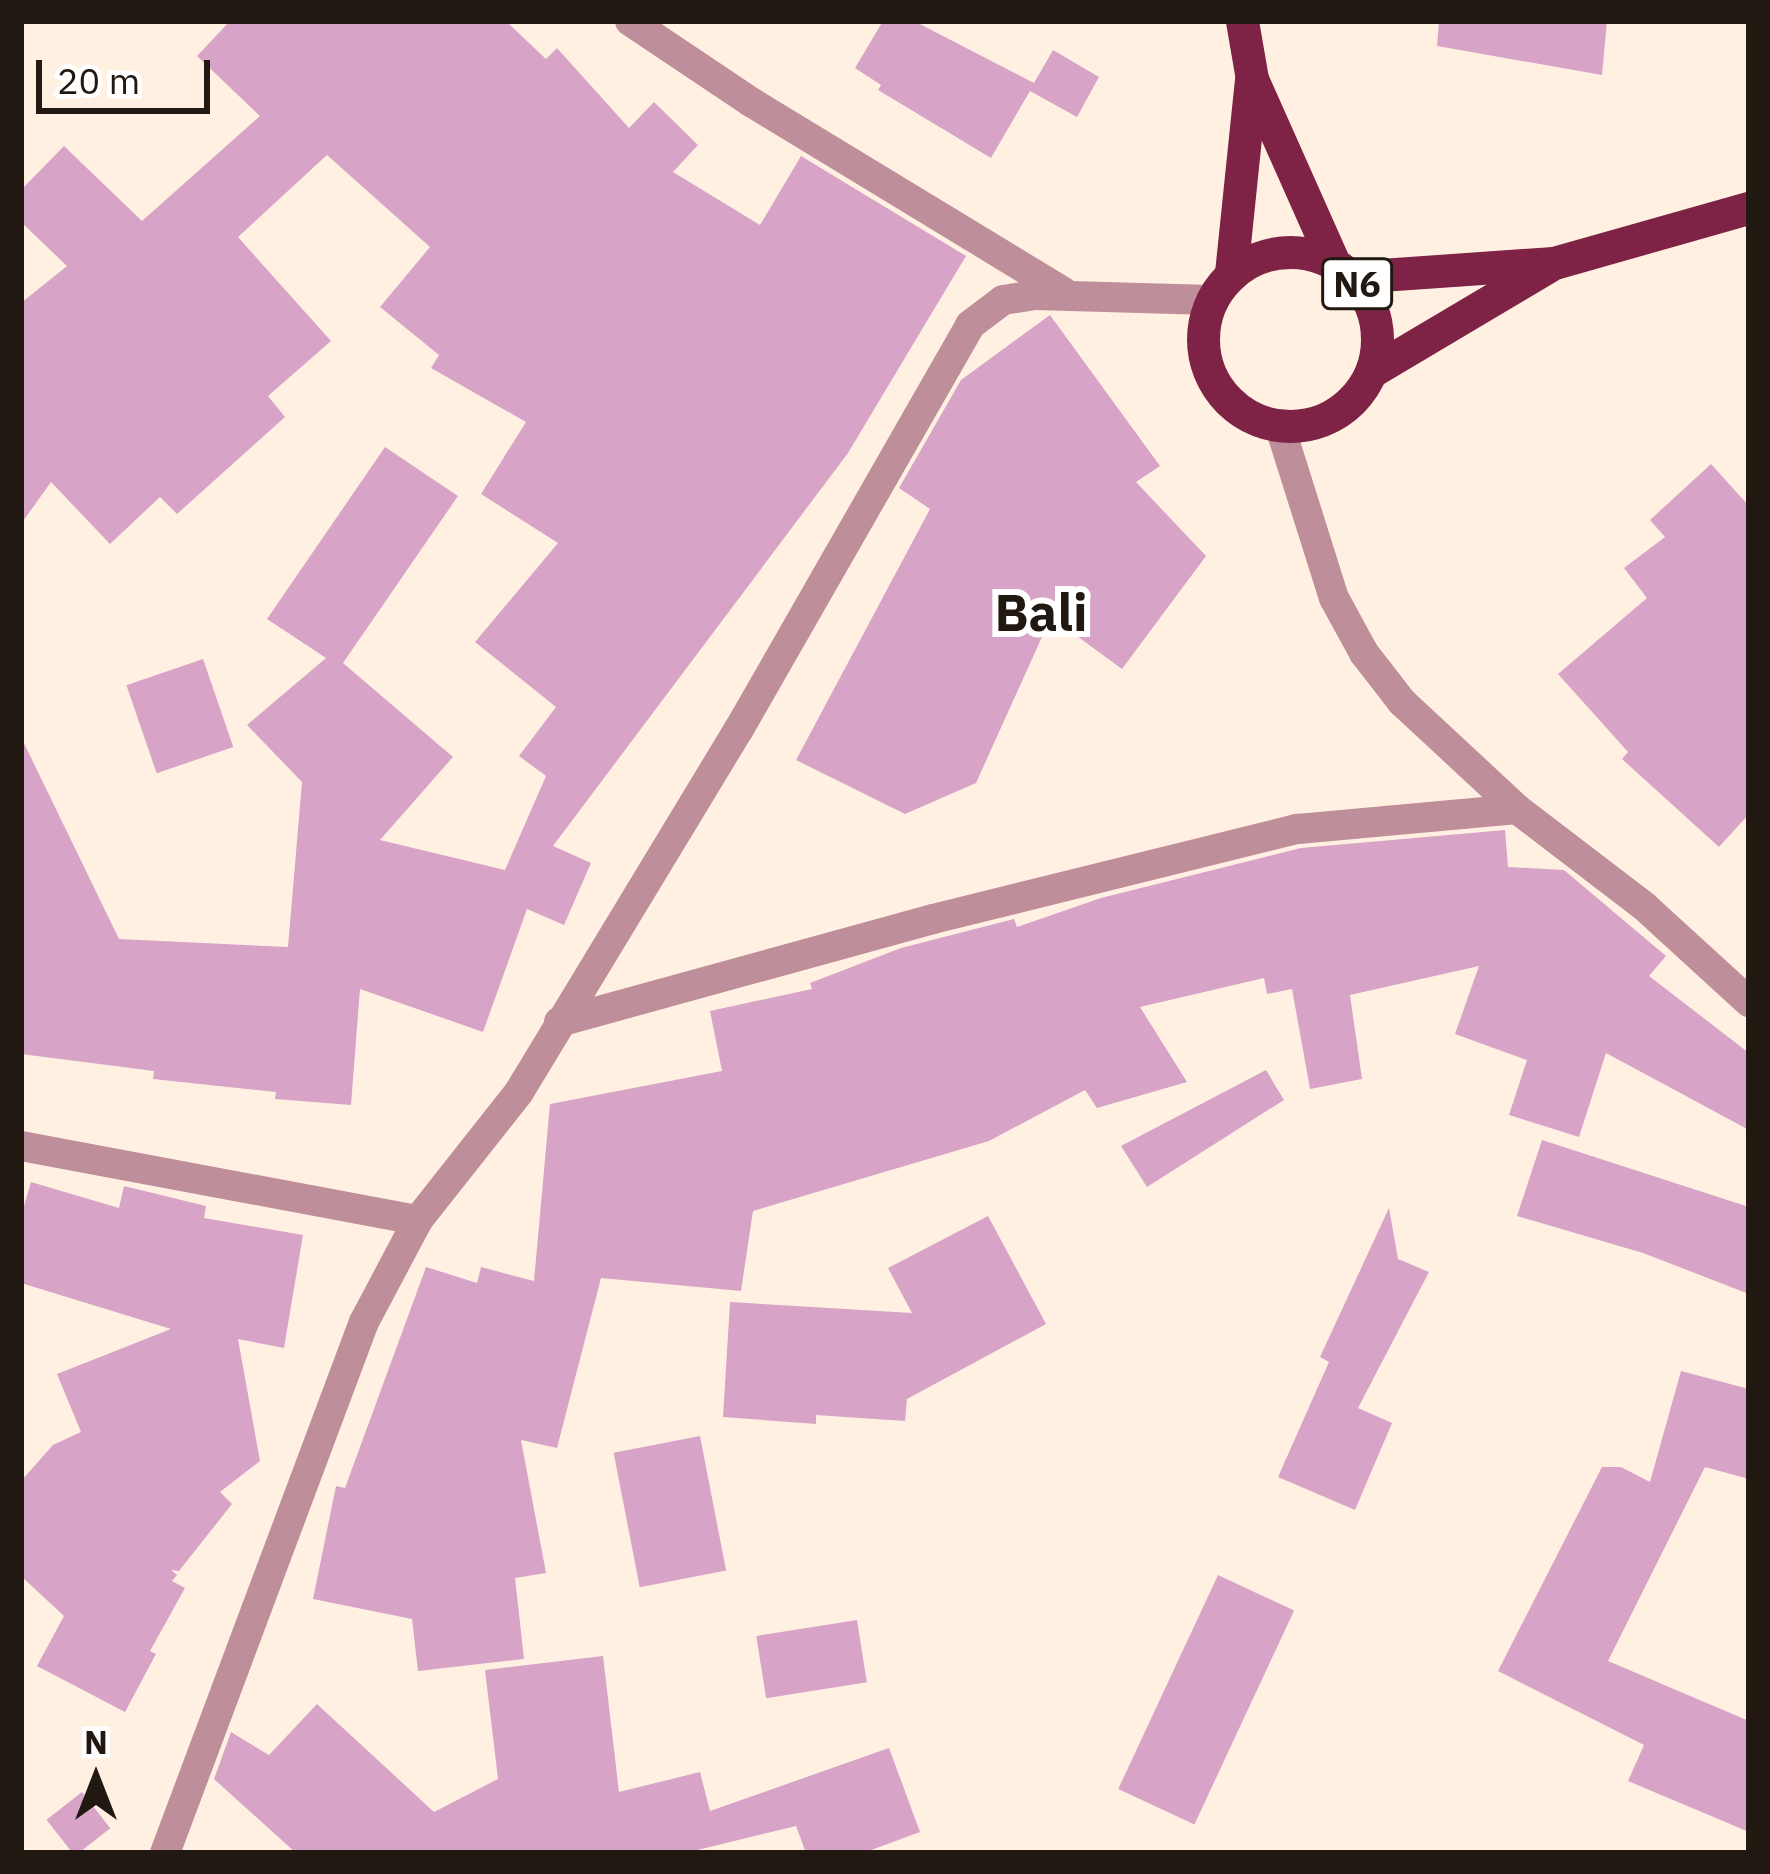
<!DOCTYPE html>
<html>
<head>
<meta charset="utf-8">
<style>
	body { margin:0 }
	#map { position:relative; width:1770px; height:1874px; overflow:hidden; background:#fff0e2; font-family:"IBM Plex Sans",sans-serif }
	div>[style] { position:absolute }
	.building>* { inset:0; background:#d7a4c8; transform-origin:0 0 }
	.minor>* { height:30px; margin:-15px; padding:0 15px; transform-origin:15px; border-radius:15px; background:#be8e9a }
	.tertiary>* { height:30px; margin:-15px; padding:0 15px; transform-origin:15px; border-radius:15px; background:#be8e9a }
	.trunk>* { height:33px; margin:-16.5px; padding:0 16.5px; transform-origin:16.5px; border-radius:16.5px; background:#7e2346 }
	.trunk>.ring { margin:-16.5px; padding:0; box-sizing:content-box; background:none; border:33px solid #7e2346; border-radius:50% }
	span { translate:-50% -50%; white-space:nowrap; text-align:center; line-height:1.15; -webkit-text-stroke:12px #fff; paint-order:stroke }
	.shield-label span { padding:3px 9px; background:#fff; border:3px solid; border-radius:9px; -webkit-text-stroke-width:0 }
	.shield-label { font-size:36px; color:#211911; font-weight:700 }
	.district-label { font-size:51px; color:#211911; font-weight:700 }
	.frame { position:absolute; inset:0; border:24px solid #211911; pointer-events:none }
	.north { position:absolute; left:36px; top:1718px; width:120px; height:120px; -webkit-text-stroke:9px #fff; paint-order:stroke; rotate:0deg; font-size:33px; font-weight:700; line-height:48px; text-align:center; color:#211911 }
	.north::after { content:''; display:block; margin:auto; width:42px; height:54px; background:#211911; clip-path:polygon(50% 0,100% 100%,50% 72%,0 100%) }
	.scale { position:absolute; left:36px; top:60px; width:174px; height:54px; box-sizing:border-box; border:6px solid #211911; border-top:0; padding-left:15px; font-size:36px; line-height:42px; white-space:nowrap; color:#211911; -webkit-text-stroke:9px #fff; paint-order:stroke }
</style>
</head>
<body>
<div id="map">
	<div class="building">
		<i style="clip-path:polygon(230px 21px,506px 21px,546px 59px,557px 48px,629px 128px,654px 102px,698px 145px,673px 172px,760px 225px,801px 156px,966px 256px,848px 453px,553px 846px,591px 863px,564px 925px,527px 909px,483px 1032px,360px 989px,351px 1105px,275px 1099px,276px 1092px,153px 1079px,154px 1071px,21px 1054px,21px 737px,119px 939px,288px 947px,302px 782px,247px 725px,326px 658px,267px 619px,385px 447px,458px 496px,343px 663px,453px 757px,380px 840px,505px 870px,546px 776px,519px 756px,556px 707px,475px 642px,558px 543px,481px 494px,526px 422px,431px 368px,439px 355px,380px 307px,430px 247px,327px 155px,238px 237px,331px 341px,268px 396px,285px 417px,177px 514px,160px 497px,110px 544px,51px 482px,21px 524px,21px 303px,67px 266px,21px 222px,21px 190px,64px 146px,142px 221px,260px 116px,197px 56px)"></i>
		<i style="clip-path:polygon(883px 21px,914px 21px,1034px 83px,1053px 50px,1099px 77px,1077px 117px,1030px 91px,991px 158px,878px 90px,881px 85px,855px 68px)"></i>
		<i style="clip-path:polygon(1439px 21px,1607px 21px,1602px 75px,1437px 46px)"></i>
		<i style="clip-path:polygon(1050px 315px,1160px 466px,1136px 482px,1206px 556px,1122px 669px,1051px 617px,976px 783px,905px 814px,796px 760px,930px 509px,899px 488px,961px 380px)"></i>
		<i style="clip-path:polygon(1711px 464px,1749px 506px,1749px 814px,1719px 847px,1622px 759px,1628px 752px,1558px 674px,1647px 598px,1624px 568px,1665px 537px,1650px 520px)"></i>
		<i style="left:203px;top:659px;width:93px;height:81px;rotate:71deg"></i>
		<i style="clip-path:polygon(1505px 830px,1508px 867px,1564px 870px,1666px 956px,1649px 976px,1749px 1053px,1749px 1130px,1606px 1053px,1579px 1137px,1509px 1115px,1527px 1060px,1455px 1034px,1479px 966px,1350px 995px,1362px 1079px,1310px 1089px,1292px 989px,1267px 994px,1264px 978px,1140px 1007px,1187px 1082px,1097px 1108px,1085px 1090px,989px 1141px,753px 1211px,741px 1291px,601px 1278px,557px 1448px,521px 1440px,546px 1573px,515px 1578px,524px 1659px,418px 1671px,412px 1619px,313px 1599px,336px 1486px,345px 1488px,426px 1267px,477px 1283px,481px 1267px,534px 1281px,550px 1104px,722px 1071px,710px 1011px,812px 989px,810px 983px,901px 948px,1014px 919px,1017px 927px,1101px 898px,1301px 848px)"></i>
		<i style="clip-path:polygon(1266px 1070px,1284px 1100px,1147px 1187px,1121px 1146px)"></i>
		<i style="clip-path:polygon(1542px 1140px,1749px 1207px,1749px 1294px,1643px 1253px,1517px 1216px)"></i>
		<i style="clip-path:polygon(31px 1182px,119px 1208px,124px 1186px,206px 1206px,204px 1218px,303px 1235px,284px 1348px,238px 1339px,260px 1461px,220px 1492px,232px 1504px,179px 1571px,171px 1570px,177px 1575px,172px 1581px,185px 1588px,150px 1651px,156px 1654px,125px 1712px,37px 1666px,64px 1616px,21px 1576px,21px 1481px,53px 1445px,81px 1432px,57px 1374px,171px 1329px,21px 1283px,21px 1216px)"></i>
		<i style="clip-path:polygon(1389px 1208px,1398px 1259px,1429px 1272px,1358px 1408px,1392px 1423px,1355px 1510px,1278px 1477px,1329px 1362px,1320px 1357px)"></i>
		<i style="clip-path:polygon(988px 1216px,1046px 1324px,907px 1399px,905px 1421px,816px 1415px,816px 1424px,723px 1417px,730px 1302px,912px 1313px,888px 1268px)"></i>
		<i style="clip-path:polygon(1681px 1371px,1749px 1389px,1749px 1479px,1705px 1467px,1608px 1661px,1749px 1721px,1749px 1832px,1628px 1781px,1644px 1745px,1498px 1671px,1602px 1467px,1621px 1467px,1650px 1482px)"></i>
		<i style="left:700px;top:1436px;width:137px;height:88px;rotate:79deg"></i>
		<i style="left:1218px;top:1575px;width:84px;height:236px;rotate:25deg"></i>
		<i style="left:857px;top:1620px;width:63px;height:102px;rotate:81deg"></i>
		<i style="clip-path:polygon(603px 1656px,619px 1792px,700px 1772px,710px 1811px,889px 1748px,920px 1832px,863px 1853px,806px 1853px,796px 1826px,685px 1853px,296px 1853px,214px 1779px,231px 1732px,269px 1755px,317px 1704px,434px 1812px,498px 1779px,485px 1670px)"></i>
		<i style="left:82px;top:1792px;width:46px;height:45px;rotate:52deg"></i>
	</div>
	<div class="minor">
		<i style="left:630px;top:21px;width:146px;rotate:33.8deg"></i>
		<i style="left:751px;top:102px;width:365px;rotate:31.3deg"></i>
		<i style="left:559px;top:1022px;width:388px;rotate:-15.4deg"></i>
		<i style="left:933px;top:919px;width:376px;rotate:-13.9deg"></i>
		<i style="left:1298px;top:829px;width:220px;rotate:-5.2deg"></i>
	</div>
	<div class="tertiary">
		<i style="left:1280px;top:427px;width:179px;rotate:72.5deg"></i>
		<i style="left:1334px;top:598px;width:63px;rotate:61.4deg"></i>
		<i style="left:1364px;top:653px;width:62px;rotate:52.2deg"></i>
		<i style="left:1402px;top:702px;width:157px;rotate:42.9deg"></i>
		<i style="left:1517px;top:809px;width:161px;rotate:37.4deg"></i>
		<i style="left:1645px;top:907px;width:141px;rotate:42.4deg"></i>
		<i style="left:21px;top:1146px;width:404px;rotate:10.6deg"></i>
		<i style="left:165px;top:1853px;width:567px;rotate:-69.46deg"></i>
		<i style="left:364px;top:1322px;width:115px;rotate:-62.1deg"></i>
		<i style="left:418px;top:1220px;width:163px;rotate:-51.7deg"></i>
		<i style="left:519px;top:1092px;width:424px;rotate:-58.8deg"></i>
		<i style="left:739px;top:729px;width:465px;rotate:-60.2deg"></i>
		<i style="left:970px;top:325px;width:41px;rotate:-37.1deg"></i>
		<i style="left:1003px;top:300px;width:31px;rotate:-9deg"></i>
		<i style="left:1034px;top:295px;width:177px;rotate:1.6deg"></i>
	</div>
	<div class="trunk">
		<i style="left:1242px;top:21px;width:59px;rotate:80.2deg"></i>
		<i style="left:1252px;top:79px;width:201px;rotate:66deg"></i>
		<i class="ring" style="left:1203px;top:252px;width:141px;height:141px"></i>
		<i style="left:1231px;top:273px;width:193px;rotate:-84.1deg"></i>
		<i style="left:1352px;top:277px;width:202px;rotate:-4deg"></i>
		<i style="left:1554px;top:263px;width:203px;rotate:-15.8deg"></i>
		<i style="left:1372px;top:371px;width:204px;rotate:-30.7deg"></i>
	</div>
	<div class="shield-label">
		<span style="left:1357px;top:284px">N6</span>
	</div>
	<div class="district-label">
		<span style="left:1041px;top:612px">Bali</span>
	</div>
	<div class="frame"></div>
	<div class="north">N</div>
	<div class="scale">20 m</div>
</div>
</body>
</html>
